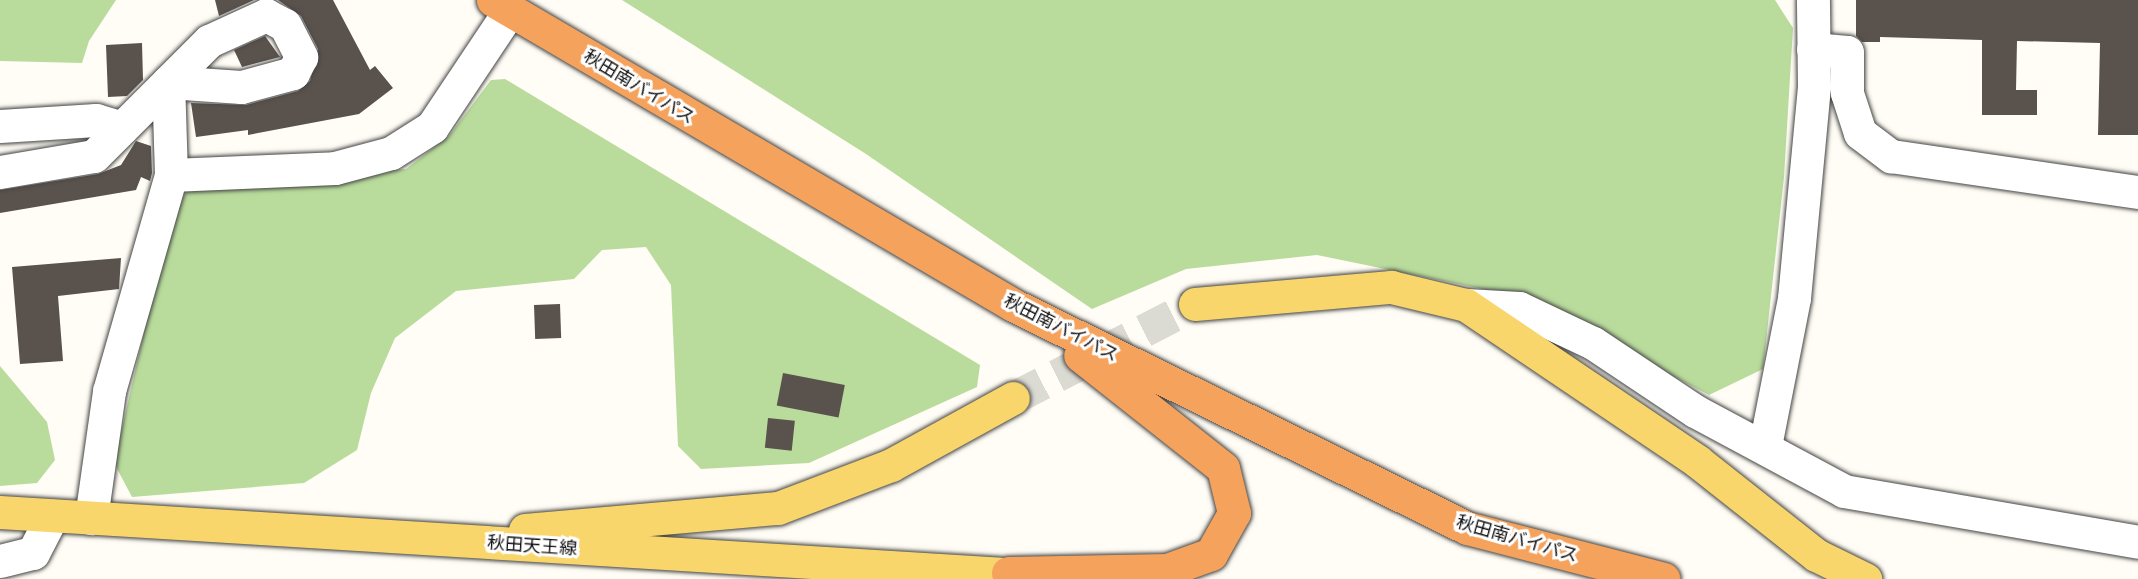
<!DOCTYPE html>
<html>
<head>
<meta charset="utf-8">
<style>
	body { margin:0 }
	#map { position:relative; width:2138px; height:579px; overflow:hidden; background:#fffdf5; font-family:"Libre Baskerville","Noto Sans JP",serif }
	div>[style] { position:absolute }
	.forest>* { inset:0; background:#b9dc9c }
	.building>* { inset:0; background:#5a524d; transform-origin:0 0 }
	.major-tunnel>* { height:33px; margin-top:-16.5px; transform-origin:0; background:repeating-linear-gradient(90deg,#dbdad3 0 33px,transparent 0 49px) }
	.roads { filter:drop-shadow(0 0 2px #444) drop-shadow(0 0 2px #444) }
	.minor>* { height:33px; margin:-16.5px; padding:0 16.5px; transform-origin:16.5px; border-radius:16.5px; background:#fff }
	.major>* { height:33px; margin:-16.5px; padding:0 16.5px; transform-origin:16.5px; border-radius:16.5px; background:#f9d66b }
	.highway>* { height:33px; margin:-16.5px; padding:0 16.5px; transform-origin:16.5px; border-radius:16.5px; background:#f5a25d }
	span { translate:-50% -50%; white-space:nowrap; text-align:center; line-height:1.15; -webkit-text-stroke:6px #fff; paint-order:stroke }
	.street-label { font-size:18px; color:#111 }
</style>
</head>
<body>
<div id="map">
	<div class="forest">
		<i style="clip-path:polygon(0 0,116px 0,89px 41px,82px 63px,0 61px)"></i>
		<i style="clip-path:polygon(622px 0,1775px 0,1793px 28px,1784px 177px,1763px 369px,1709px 395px,1522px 297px,1317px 255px,1186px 269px,1092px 309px,866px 154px)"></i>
		<i style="clip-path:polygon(505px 79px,980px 365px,977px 387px,809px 463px,701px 469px,678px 446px,671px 285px,646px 247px,602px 250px,574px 279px,456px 291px,395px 338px,371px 393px,357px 450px,304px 483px,132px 497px,114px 463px,173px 206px,195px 184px,406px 169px,449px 136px,491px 80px)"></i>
		<i style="clip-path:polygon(0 366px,47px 422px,55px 460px,37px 483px,0 486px)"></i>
	</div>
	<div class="building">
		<i style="clip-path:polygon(215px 0,254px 0,219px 16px)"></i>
		<i style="clip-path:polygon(278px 0,333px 0,370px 70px,375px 66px,393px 88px,359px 114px,248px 135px,248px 130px,196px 137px,191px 103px,246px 105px,298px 91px,310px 81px,318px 49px,301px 16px)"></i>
		<i style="clip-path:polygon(1856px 0,2138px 0,2138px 135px,2098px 135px,2100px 43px,2017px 41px,2016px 90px,2037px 90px,2037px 115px,1982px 115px,1982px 40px,1880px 37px,1880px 42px,1862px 42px,1856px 36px)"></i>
		<i style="clip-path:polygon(265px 36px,280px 57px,242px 67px,234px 50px)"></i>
		<i style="clip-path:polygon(142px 43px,143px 80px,127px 96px,108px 97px,106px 45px)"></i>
		<i style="clip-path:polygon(136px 141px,151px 146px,152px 173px,150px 181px,141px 177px,136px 190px,0 213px,0 190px,98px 174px,121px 165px)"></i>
		<i style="clip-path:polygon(121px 258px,119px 289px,58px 296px,63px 361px,20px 364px,12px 267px)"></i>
		<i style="left:560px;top:304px;width:34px;height:26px;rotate:88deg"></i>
		<i style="left:783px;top:373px;width:63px;height:33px;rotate:11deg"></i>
		<i style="left:768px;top:418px;width:27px;height:30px;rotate:6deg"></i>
	</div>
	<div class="major-tunnel">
		<i style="left:1013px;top:398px;width:205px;rotate:-27.3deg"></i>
	</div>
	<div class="roads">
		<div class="minor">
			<i style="left:1813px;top:49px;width:34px;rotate:5deg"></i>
			<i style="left:1847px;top:52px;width:41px;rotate:90deg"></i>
			<i style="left:1847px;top:93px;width:42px;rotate:72deg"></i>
			<i style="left:1860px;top:133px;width:39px;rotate:37deg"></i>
			<i style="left:1891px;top:156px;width:250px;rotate:8.3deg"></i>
			<i style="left:0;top:126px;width:96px;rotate:-3.6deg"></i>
			<i style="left:96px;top:120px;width:27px;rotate:17deg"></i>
			<i style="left:0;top:172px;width:95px;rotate:-9.7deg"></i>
			<i style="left:94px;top:156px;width:163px;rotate:-45deg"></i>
			<i style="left:209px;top:41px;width:63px;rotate:-24.5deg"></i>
			<i style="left:266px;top:15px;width:21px;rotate:28deg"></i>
			<i style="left:285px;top:25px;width:36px;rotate:63deg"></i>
			<i style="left:301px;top:57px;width:18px;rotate:117deg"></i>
			<i style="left:293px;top:73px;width:54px;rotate:164.9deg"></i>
			<i style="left:241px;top:87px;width:73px;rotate:-176.1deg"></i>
			<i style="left:171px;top:175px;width:164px;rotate:-2.4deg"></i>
			<i style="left:335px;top:168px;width:58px;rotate:-15deg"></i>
			<i style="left:391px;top:153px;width:49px;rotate:-32.4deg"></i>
			<i style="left:432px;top:127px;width:141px;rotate:-56.3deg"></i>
			<i style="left:1466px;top:305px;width:53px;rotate:3.2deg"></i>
			<i style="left:1519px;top:308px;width:82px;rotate:25.3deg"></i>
			<i style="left:1593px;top:343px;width:123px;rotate:33.7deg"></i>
			<i style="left:1695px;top:411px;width:169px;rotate:28.2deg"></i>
			<i style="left:1844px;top:491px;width:298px;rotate:9.8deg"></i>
			<i style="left:1765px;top:446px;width:151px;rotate:-78.9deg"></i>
			<i style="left:1794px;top:298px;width:212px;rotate:-84.6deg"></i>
			<i style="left:1814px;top:87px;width:87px;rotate:-90.7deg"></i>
			<i style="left:91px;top:518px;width:128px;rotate:-81.9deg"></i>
			<i style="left:109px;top:391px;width:225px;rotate:-74deg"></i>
			<i style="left:171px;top:175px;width:93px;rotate:-91.8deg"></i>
			<i style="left:0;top:561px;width:34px;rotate:-14deg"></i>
			<i style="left:33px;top:553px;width:42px;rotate:-62.8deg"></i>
		</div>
		<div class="major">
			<i style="left:1195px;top:304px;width:197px;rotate:-5deg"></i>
			<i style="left:1391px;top:287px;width:77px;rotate:13.5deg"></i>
			<i style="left:1466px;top:305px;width:279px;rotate:34deg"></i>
			<i style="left:1697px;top:461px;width:152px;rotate:38.3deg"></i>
			<i style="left:1816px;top:555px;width:55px;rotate:26.1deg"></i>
			<i style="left:0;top:512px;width:1040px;rotate:3.53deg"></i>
			<i style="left:525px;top:530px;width:254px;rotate:-5deg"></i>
			<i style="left:778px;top:508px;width:121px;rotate:-20.8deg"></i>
			<i style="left:891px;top:465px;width:139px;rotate:-28.8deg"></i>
		</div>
		<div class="highway">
			<i style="left:493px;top:0;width:603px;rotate:30.39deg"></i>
			<i style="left:1013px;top:305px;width:506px;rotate:26.16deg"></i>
			<i style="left:1467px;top:528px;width:203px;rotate:14.5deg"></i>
			<i style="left:1008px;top:573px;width:159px;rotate:-1.1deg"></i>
			<i style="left:1167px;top:570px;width:47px;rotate:-20deg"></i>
			<i style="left:1211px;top:554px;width:47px;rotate:-60.7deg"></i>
			<i style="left:1234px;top:513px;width:46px;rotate:-103.7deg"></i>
			<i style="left:1223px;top:468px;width:182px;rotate:-141.7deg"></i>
		</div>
	</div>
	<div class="street-label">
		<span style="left:639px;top:87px;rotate:31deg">秋田南バイパス</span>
		<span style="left:1061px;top:328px;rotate:27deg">秋田南バイパス</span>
		<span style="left:1517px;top:539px;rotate:16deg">秋田南バイパス</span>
		<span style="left:532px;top:546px;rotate:4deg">秋田天王線</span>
	</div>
</div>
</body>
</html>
